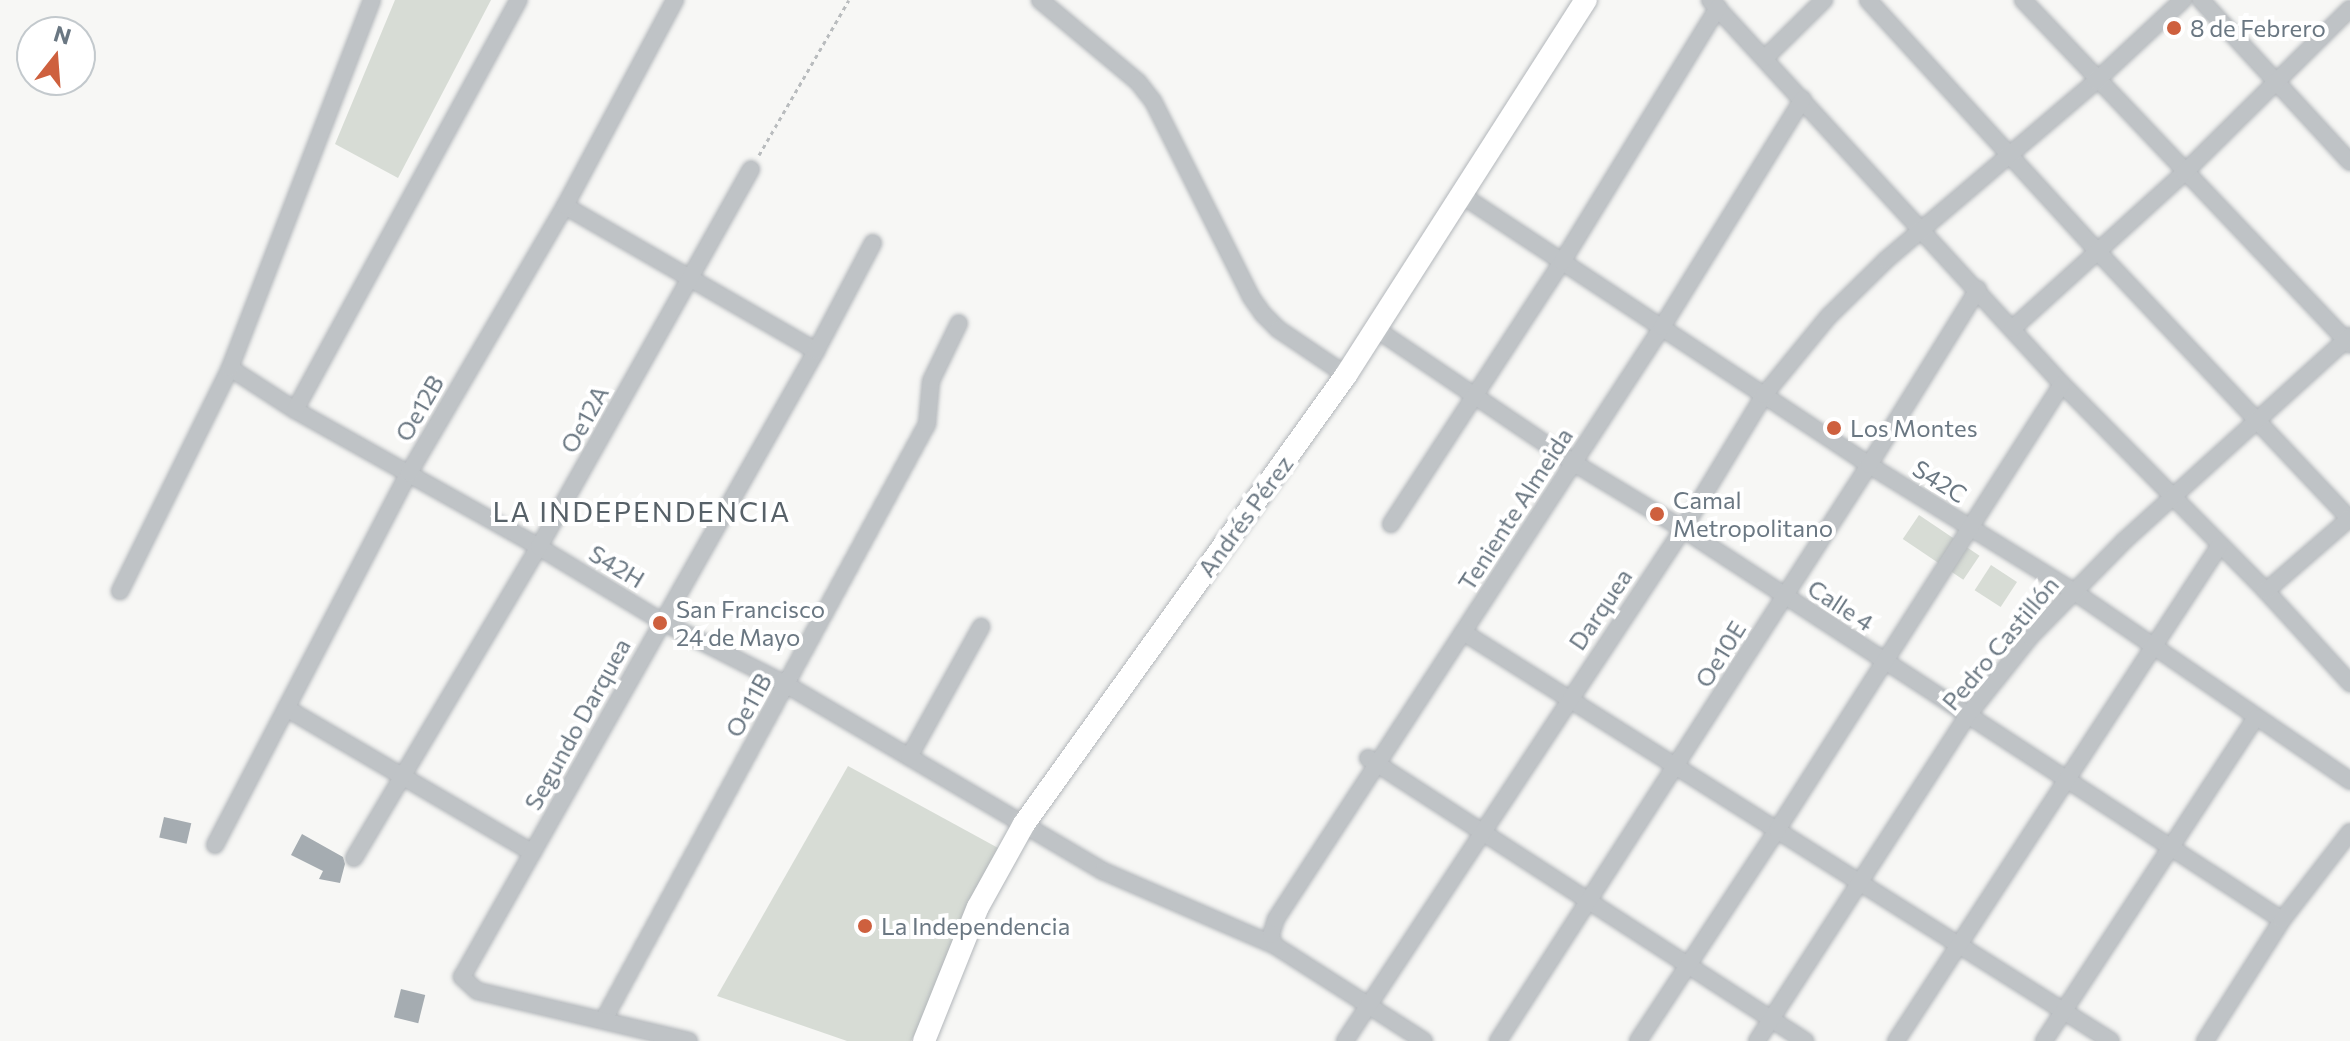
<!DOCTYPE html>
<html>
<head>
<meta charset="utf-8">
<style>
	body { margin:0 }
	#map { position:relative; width:2350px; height:1041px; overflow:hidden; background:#f7f7f5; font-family:Commissioner,sans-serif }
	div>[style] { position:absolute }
	.green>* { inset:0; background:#d7dcd5; transform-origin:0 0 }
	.building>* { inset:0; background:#a5acb1; transform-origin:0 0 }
	.path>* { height:3px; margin-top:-1.5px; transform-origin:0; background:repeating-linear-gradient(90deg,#b9bcbe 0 4px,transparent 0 8px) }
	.roads { filter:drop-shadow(0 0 2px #b2b6ba) drop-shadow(0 0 2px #b2b6ba) }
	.street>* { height:16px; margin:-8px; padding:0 8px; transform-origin:8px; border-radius:8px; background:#bfc3c6 }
	.secondary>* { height:22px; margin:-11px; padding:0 11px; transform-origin:11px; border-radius:11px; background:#fff }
	.dots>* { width:22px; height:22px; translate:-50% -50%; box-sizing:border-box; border:4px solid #fff; border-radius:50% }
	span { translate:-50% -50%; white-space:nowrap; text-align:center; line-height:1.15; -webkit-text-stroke:8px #fff; paint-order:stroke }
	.poi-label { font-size:24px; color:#6a7782 }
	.left { translate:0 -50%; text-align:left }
	.street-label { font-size:24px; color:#6a7782 }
	.quarter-label { font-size:28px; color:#576168; letter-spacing:2px }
	.north { position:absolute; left:16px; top:16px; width:80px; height:80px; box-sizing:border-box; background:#fff; border:2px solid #c3c9cd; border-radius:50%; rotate:17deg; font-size:22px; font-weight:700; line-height:32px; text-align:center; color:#6a7782 }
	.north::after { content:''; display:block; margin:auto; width:28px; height:36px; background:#ce603e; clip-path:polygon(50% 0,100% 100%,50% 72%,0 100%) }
</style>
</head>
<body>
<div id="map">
	<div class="green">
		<i style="clip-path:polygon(395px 0,491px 0,398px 178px,335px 144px)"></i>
		<i style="left:1919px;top:515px;width:73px;height:29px;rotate:34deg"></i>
		<i style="left:1991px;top:565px;width:31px;height:30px;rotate:33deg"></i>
		<i style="clip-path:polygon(848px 766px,1011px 855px,911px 1041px,847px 1041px,717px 996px)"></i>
	</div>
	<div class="building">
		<i style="left:164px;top:817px;width:28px;height:21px;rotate:13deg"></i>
		<i style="clip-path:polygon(302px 834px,343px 857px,345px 864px,340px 883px,319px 879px,323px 871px,291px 855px)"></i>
		<i style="left:401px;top:989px;width:25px;height:29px;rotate:14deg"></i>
	</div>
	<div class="path">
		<i style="left:759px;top:155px;width:179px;rotate:-59.9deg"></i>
	</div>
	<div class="roads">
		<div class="street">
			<i style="left:1040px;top:0;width:128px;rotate:39.9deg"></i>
			<i style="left:1138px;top:82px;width:24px;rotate:52deg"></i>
			<i style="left:1153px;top:101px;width:219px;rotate:63.4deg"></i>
			<i style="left:1251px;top:297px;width:21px;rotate:55deg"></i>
			<i style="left:1263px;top:314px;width:21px;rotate:45deg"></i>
			<i style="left:1278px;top:329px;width:82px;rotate:34.1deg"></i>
			<i style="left:1710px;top:0;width:521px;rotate:47.49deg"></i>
			<i style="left:2062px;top:384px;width:291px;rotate:45.4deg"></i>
			<i style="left:2266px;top:591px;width:125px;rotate:47.6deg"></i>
			<i style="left:1868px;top:0;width:343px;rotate:47.6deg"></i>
			<i style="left:2099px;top:253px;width:366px;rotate:46.7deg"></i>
			<i style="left:2023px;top:0;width:475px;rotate:46.5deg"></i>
			<i style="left:2201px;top:0;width:220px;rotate:47.4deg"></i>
			<i style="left:1765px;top:58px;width:83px;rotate:-44.5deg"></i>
			<i style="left:1463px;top:196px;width:487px;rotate:33.5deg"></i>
			<i style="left:1869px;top:465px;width:240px;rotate:31.7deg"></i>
			<i style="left:2073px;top:591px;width:336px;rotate:34.4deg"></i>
			<i style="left:565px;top:206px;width:290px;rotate:30deg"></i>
			<i style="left:1376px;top:329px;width:239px;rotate:34.1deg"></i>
			<i style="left:1574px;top:463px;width:127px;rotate:31.2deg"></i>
			<i style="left:1683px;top:529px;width:715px;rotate:33.13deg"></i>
			<i style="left:2012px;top:329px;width:232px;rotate:-42.2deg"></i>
			<i style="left:2184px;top:173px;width:233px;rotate:-44.7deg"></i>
			<i style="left:230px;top:368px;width:77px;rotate:32.9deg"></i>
			<i style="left:295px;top:410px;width:280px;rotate:29.3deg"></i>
			<i style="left:539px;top:547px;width:143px;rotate:31.2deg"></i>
			<i style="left:661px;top:621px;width:141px;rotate:26.9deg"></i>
			<i style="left:787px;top:685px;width:367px;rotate:30.5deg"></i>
			<i style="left:1103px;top:871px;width:186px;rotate:23.4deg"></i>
			<i style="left:1274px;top:945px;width:178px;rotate:32.6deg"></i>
			<i style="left:295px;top:410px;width:467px;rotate:-61.4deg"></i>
			<i style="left:1391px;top:524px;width:313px;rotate:-56.9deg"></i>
			<i style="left:1562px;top:262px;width:299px;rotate:-58.5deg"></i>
			<i style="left:120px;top:591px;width:249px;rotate:-63.7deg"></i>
			<i style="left:230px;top:368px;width:394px;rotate:-68.9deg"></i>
			<i style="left:2266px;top:591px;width:111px;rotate:-41deg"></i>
			<i style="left:1463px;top:632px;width:766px;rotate:32.26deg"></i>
			<i style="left:286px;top:708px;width:286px;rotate:30.4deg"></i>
			<i style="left:909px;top:757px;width:149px;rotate:-61deg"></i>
			<i style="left:1368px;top:758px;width:521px;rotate:32.93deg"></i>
			<i style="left:215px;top:845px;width:420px;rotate:-62.5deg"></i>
			<i style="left:409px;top:473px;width:309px;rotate:-59.7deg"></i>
			<i style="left:565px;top:206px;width:234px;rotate:-61.9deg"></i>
			<i style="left:354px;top:858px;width:362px;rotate:-59.3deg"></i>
			<i style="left:539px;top:547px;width:433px;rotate:-60.7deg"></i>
			<i style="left:1274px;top:945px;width:10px;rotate:-107deg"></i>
			<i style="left:1271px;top:935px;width:17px;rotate:-73deg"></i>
			<i style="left:1276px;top:919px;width:707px;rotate:-56.89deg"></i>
			<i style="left:1662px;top:327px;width:268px;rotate:-58.3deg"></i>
			<i style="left:604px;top:1019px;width:677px;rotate:-61.5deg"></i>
			<i style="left:927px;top:424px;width:43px;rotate:-84.7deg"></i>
			<i style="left:931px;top:381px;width:64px;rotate:-64.2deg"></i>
			<i style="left:689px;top:1041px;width:218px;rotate:-166.7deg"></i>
			<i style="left:477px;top:991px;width:21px;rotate:-137deg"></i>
			<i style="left:462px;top:977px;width:719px;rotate:-60.51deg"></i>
			<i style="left:816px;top:351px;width:122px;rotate:-62.2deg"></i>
			<i style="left:1345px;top:1041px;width:614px;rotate:-56.57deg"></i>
			<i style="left:1683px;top:529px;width:157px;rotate:-58.8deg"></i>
			<i style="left:1764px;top:395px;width:102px;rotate:-50.6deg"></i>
			<i style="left:1829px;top:316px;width:80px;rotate:-44.5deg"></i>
			<i style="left:1886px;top:260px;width:276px;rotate:-40.4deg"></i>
			<i style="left:2096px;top:81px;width:119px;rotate:-43deg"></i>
			<i style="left:1498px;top:1041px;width:685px;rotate:-57.21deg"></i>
			<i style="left:1869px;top:465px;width:207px;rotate:-58.2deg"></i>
			<i style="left:1638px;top:1041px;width:253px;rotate:-56.6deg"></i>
			<i style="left:1777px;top:830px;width:529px;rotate:-57.42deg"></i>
			<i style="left:1757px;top:1041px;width:388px;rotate:-57.1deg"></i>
			<i style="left:1968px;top:715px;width:100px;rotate:-51.5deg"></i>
			<i style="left:2030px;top:637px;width:134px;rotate:-45.6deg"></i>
			<i style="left:2124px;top:541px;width:305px;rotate:-42.2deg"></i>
			<i style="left:1896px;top:1041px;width:592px;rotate:-56.85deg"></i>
			<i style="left:2044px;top:1041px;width:386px;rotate:-56.8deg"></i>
			<i style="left:2205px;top:1041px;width:143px;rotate:-57.5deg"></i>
			<i style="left:2282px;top:920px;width:111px;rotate:-52.3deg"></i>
		</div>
		<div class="secondary">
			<i style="left:924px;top:1041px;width:144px;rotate:-68.1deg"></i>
			<i style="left:978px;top:907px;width:95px;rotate:-61deg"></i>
			<i style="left:1024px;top:824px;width:553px;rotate:-54.35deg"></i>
			<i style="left:1346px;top:375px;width:445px;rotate:-57.4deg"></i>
		</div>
	</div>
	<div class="dots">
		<i style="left:2174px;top:28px;background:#ce603e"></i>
		<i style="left:1834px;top:428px;background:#ce603e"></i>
		<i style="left:1657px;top:514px;background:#ce603e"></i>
		<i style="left:660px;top:623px;background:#ce603e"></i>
		<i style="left:865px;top:926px;background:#ce603e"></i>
	</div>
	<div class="poi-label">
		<span class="left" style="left:2190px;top:28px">8 de Febrero</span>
		<span class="left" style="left:1850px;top:428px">Los Montes</span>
		<span class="left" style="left:1673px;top:514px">Camal<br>Metropolitano</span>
		<span class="left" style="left:676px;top:623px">San Francisco<br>24 de Mayo</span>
		<span class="left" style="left:881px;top:926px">La Independencia</span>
	</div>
	<div class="street-label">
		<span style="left:419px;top:408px;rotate:-60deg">Oe12B</span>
		<span style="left:584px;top:419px;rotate:-61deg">Oe12A</span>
		<span style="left:1940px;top:481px;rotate:32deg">S42C</span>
		<span style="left:1515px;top:509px;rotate:-57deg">Teniente Almeida</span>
		<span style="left:1245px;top:516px;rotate:-54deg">Andrés Pérez</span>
		<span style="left:617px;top:566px;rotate:31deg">S42H</span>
		<span style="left:1841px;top:605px;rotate:33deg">Calle 4</span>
		<span style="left:1600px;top:609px;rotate:-56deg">Darquea</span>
		<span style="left:2000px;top:643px;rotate:-50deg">Pedro Castillón</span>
		<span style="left:1720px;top:654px;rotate:-58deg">Oe10E</span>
		<span style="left:748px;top:705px;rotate:-61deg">Oe11B</span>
		<span style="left:577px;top:724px;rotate:-61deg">Segundo Darquea</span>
	</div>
	<div class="quarter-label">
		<span style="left:642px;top:511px">LA INDEPENDENCIA</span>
	</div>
	<div class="north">N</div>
</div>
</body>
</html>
